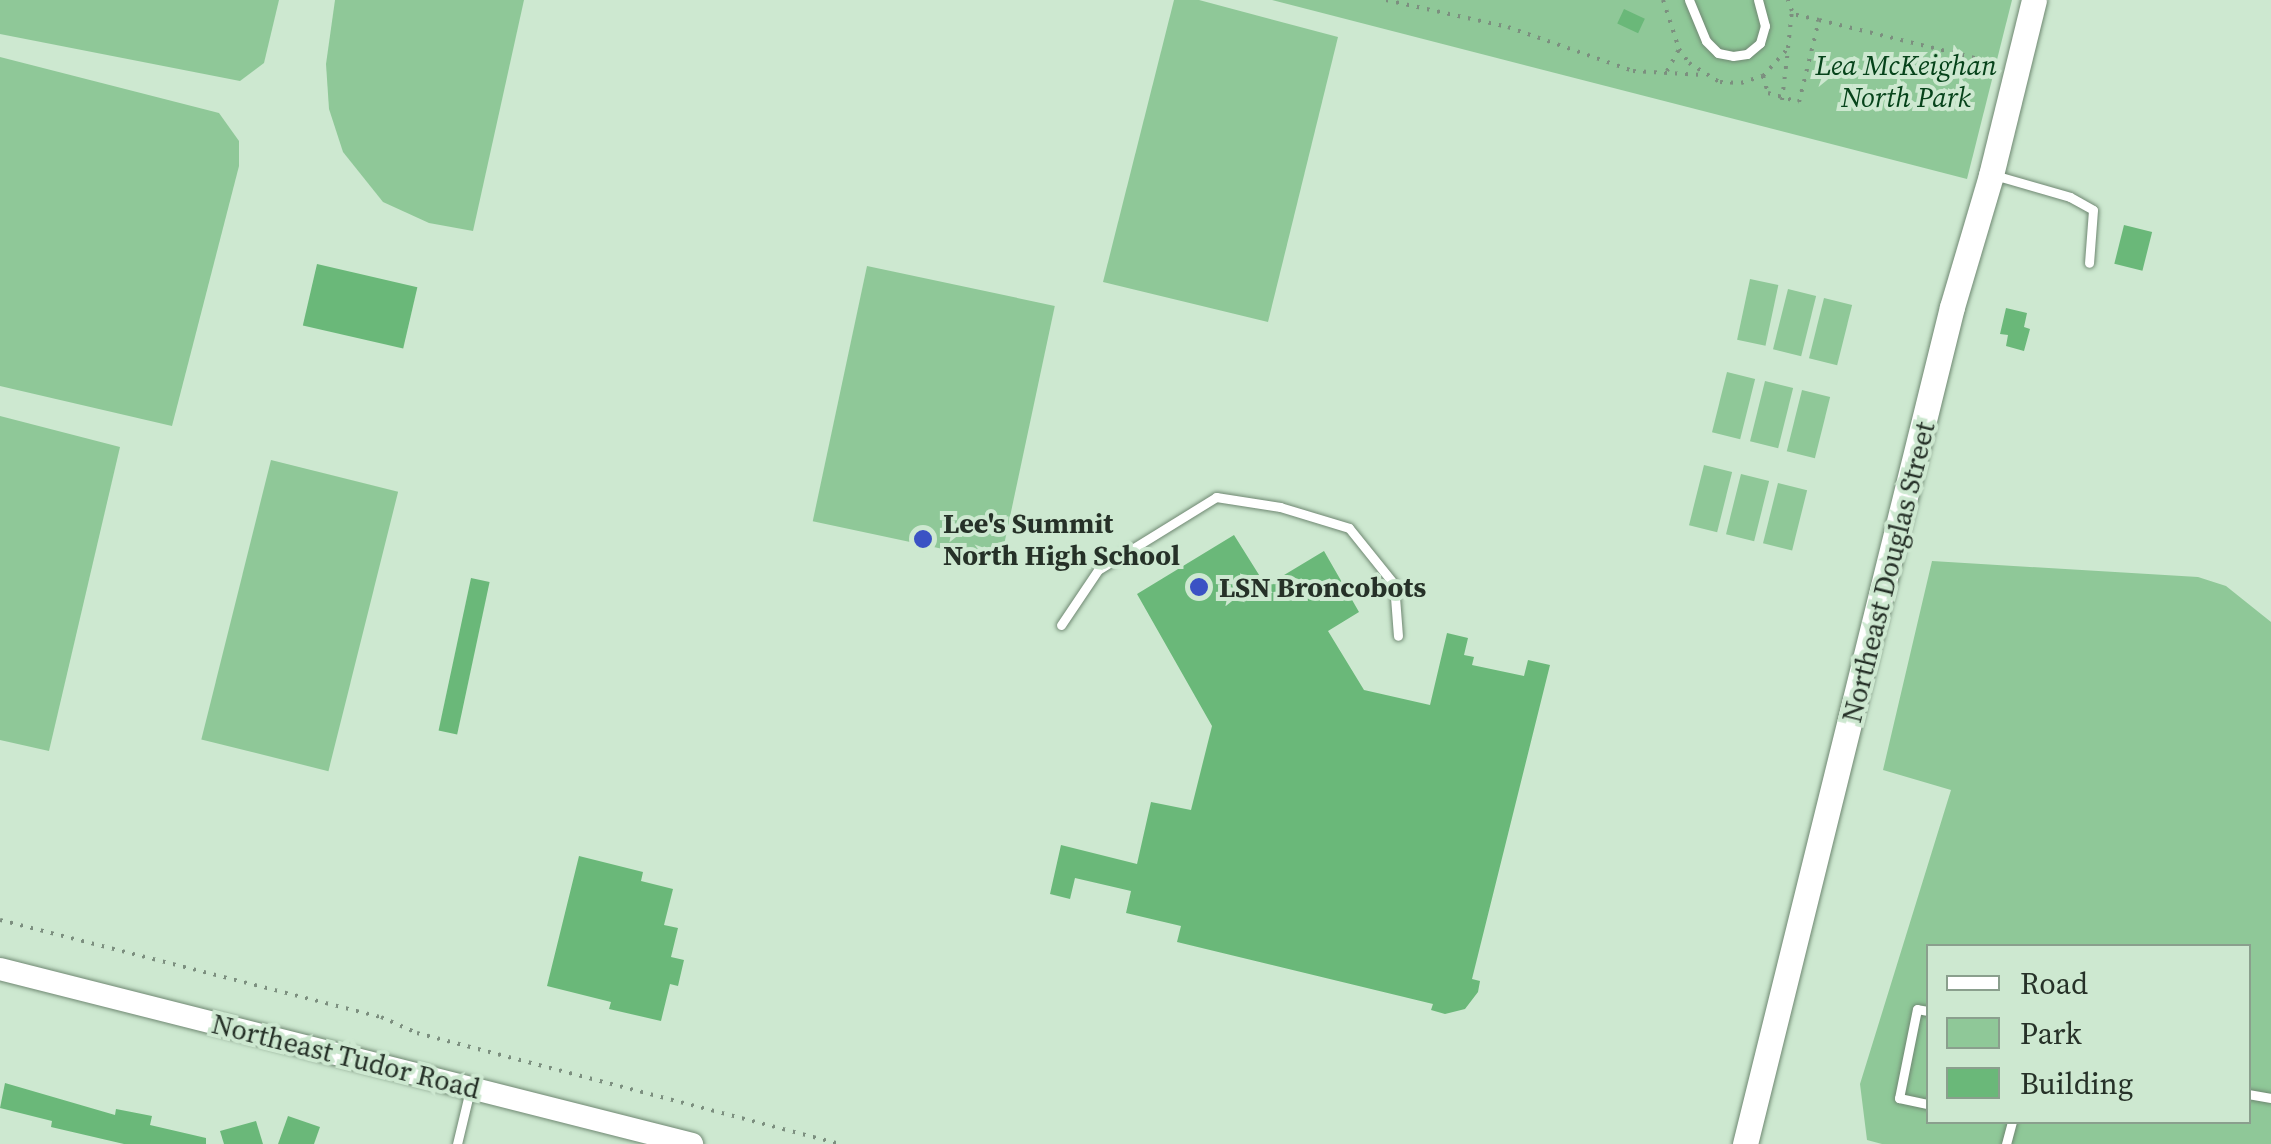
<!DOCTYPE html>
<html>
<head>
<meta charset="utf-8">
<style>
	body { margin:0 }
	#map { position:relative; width:2271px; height:1144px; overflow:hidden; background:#cde8d0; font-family:"Source Serif 4",serif }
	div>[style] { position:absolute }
	.green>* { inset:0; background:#8fc898; transform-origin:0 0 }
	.building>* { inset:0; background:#6ab879; transform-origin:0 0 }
	.path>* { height:4px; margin-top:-2px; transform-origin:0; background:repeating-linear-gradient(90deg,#7c8f7f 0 2.5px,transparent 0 10.5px) }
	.roads { filter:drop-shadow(0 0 2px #6f8872) drop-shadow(0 0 2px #6f8872) }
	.service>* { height:9px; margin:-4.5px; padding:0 4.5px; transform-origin:4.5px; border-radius:4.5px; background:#fff }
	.tertiary>* { height:22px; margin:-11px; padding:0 11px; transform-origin:11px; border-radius:11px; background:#fff }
	.secondary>* { height:25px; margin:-12.5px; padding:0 12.5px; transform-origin:12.5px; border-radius:12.5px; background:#fff }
	.dots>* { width:28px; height:28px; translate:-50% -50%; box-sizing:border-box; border:5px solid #cde8d0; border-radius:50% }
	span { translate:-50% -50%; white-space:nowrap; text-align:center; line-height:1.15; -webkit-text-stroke:8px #cde8d0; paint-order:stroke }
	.park-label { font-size:28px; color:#06431a; font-style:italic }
	.poi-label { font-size:28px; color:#263128; font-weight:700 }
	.left { translate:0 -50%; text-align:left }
	.street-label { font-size:28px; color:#263128 }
	.legend { position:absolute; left:1926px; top:944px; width:325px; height:180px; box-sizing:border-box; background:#cde8d0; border:2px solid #8a9f8d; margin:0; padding:12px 18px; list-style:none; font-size:30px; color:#263128 }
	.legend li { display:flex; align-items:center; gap:20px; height:50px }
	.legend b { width:50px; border:2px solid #8a9f8d }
</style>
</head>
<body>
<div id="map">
	<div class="green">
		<i style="clip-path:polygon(0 0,279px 0,264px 63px,240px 81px,0 34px)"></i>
		<i style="clip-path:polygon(335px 0,524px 0,473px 231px,429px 223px,383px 202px,343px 152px,329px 109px,326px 64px)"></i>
		<i style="clip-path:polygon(1174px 0,1199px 0,1338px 37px,1268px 322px,1103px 282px)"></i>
		<i style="clip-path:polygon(1272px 0,2012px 0,1967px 179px)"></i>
		<i style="clip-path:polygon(0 57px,219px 113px,239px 141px,239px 166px,172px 426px,0 386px)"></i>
		<i style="left:867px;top:266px;width:192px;height:261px;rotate:12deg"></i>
		<i style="left:1750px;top:279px;width:29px;height:62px;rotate:12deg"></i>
		<i style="left:1788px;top:289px;width:29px;height:62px;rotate:14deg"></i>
		<i style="left:1824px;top:298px;width:29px;height:62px;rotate:14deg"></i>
		<i style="left:1727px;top:372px;width:29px;height:62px;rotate:14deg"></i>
		<i style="left:1765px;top:381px;width:29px;height:62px;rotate:14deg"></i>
		<i style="left:1802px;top:390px;width:29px;height:63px;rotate:14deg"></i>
		<i style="clip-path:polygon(0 416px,120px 447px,49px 751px,0 740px)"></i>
		<i style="left:271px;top:460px;width:131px;height:288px;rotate:14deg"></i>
		<i style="left:1704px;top:465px;width:29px;height:62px;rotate:14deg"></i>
		<i style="left:1741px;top:474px;width:29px;height:62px;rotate:14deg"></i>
		<i style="left:1778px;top:483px;width:30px;height:62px;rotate:14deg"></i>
		<i style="clip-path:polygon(evenodd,1932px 561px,2198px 577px,2226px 586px,2271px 622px,2271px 1144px,1882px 1144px,1867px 1140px,1860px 1084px,1951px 790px,1883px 770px,1932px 561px,1928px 946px,2248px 946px,2248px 1122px,1928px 1122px,1928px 946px)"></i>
	</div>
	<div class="building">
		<i style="left:1624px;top:9px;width:23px;height:16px;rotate:25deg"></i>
		<i style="left:2124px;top:225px;width:29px;height:40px;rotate:14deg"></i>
		<i style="left:317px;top:264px;width:103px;height:63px;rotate:13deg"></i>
		<i style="clip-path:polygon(2006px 308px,2027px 313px,2024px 327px,2030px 329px,2024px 351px,2006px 346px,2008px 335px,2000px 334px)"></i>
		<i style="clip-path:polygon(1234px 535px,1266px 586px,1324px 551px,1359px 612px,1328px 631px,1364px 690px,1430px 705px,1447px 633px,1468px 638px,1464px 655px,1474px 657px,1472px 665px,1524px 676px,1528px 660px,1550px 665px,1472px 979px,1480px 981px,1478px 992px,1465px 1009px,1445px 1014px,1431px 1010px,1433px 1004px,1177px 942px,1181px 926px,1126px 913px,1131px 891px,1075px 878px,1070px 899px,1050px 894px,1061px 845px,1137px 864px,1151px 802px,1191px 810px,1212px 726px,1137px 594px)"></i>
		<i style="left:471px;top:578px;width:19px;height:156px;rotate:12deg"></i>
		<i style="clip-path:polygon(579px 856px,643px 872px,641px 881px,673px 889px,664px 925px,678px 928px,671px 957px,684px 960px,678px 986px,670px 984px,661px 1021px,609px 1009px,611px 1002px,547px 986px)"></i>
		<i style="clip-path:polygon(5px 1083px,115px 1115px,116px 1109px,152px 1116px,150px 1125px,206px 1138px,206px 1144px,124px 1144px,51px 1127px,52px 1121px,0 1108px)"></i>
		<i style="clip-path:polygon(288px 1116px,320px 1127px,314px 1144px,278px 1144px)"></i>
		<i style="clip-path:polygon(256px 1121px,263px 1144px,224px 1144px,220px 1131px)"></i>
	</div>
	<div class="path">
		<i style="left:1386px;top:0;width:125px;rotate:12.5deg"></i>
		<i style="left:1508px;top:27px;width:133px;rotate:19.4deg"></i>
		<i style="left:1633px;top:71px;width:70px;rotate:3.3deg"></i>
		<i style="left:1663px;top:0;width:52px;rotate:71.9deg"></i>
		<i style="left:1679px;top:49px;width:17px;rotate:54deg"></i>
		<i style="left:1689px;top:63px;width:36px;rotate:32deg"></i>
		<i style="left:1720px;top:82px;width:21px;rotate:3deg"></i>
		<i style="left:1741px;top:83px;width:23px;rotate:-18deg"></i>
		<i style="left:1763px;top:76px;width:38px;rotate:-48deg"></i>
		<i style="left:1788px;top:48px;width:37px;rotate:-84deg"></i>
		<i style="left:1792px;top:11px;width:12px;rotate:-110deg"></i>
		<i style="left:1819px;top:20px;width:182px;rotate:13.7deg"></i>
		<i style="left:1667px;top:71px;width:25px;rotate:-61deg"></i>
		<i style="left:1763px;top:76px;width:18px;rotate:74deg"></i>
		<i style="left:1768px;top:93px;width:32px;rotate:16deg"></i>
		<i style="left:1799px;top:102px;width:84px;rotate:-76.3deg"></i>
		<i style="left:1819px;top:20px;width:28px;rotate:-167deg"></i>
		<i style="left:1782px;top:100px;width:50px;rotate:-83.2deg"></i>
		<i style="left:0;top:920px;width:393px;rotate:14.3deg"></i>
		<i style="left:381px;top:1017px;width:39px;rotate:24deg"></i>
		<i style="left:417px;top:1033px;width:438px;rotate:14.7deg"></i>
	</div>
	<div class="roads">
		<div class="service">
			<i style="left:1689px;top:0;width:44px;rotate:67.5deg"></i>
			<i style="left:1706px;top:41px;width:17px;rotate:45deg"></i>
			<i style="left:1718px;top:53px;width:15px;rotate:11deg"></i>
			<i style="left:1733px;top:56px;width:14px;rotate:-8deg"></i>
			<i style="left:1747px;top:54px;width:17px;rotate:-40deg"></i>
			<i style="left:1760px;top:43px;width:18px;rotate:-74deg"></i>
			<i style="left:1765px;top:26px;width:27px;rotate:-105deg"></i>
			<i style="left:1994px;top:175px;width:79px;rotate:16.1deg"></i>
			<i style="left:2070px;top:197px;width:26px;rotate:29deg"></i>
			<i style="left:2093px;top:210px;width:53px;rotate:94.3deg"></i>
			<i style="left:1061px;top:625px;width:66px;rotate:-56.1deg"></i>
			<i style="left:1098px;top:570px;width:139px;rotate:-31.7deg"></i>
			<i style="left:1216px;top:497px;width:65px;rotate:8.9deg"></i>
			<i style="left:1280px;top:507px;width:72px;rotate:16.9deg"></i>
			<i style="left:1349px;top:528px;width:72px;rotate:51.2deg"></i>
			<i style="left:1394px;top:584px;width:52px;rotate:85.6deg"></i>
			<i style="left:1928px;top:1011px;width:11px;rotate:-170deg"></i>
			<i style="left:1917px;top:1009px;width:91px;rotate:101.4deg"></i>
			<i style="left:1899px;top:1098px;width:30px;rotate:12deg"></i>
			<i style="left:2248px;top:1094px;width:23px;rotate:10deg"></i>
			<i style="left:457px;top:1144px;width:56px;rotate:-76.5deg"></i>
			<i style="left:2006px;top:1144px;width:23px;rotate:-75deg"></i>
		</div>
		<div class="tertiary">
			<i style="left:0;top:969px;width:714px;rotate:14.19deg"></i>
		</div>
		<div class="secondary">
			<i style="left:1745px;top:1144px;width:862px;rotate:-76.11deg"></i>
			<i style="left:1952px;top:307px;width:138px;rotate:-73.5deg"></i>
			<i style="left:1991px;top:175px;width:180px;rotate:-76.2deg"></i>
		</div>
	</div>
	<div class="dots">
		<i style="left:923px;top:539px;background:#3b52c4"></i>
		<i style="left:1199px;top:587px;background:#3b52c4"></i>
	</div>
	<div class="park-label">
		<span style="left:1906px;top:81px">Lea McKeighan<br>North Park</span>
	</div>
	<div class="poi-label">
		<span class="left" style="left:943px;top:539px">Lee's Summit<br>North High School</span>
		<span class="left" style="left:1219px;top:587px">LSN Broncobots</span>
	</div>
	<div class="street-label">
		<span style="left:1888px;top:572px;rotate:-76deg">Northeast Douglas Street</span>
		<span style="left:346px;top:1056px;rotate:14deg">Northeast Tudor Road</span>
	</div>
	<ul class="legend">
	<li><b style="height:12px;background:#fff"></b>Road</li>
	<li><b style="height:28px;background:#8fc898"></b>Park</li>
	<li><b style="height:28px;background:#6ab879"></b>Building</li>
	</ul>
</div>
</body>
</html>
